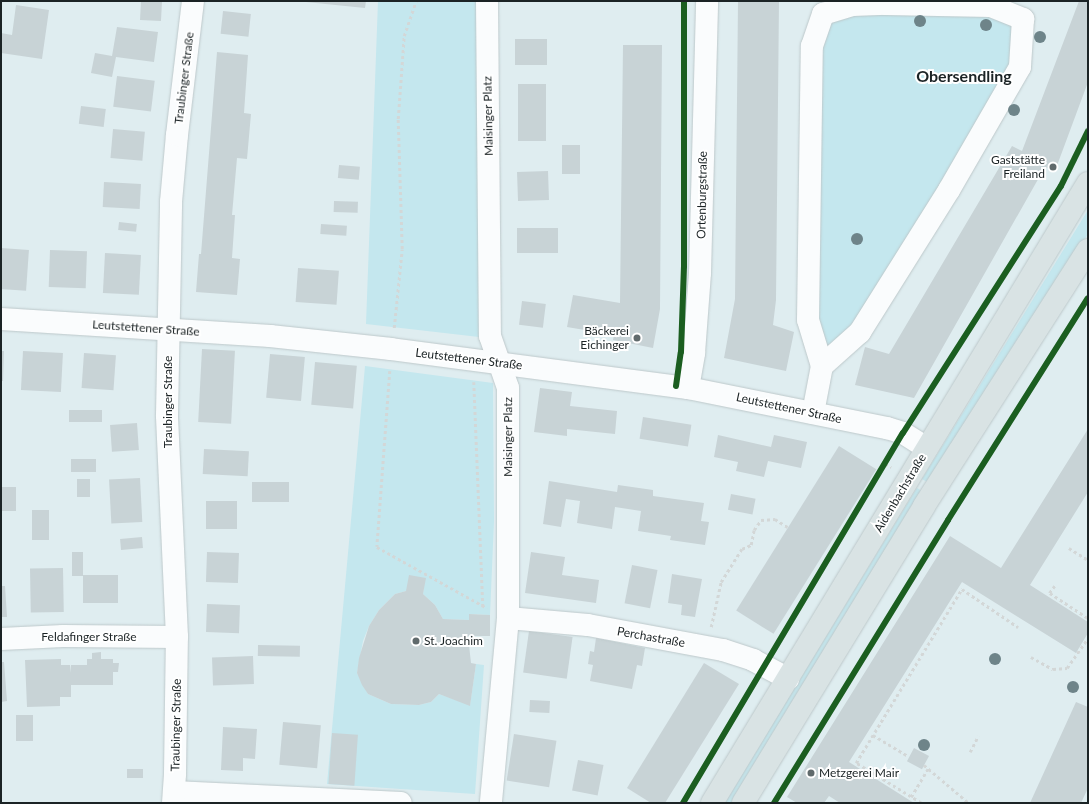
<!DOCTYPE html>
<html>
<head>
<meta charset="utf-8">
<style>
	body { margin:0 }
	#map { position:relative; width:1089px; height:804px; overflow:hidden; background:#dfedf0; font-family:Lato,sans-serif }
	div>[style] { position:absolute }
	.green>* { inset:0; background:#c4e7ee }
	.building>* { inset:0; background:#c8d3d6; transform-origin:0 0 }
	.path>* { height:2.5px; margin-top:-1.25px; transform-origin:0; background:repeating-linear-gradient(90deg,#d3d7d7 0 3px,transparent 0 6px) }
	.roads { filter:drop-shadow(0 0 1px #bdc8ca) drop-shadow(0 0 1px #bdc8ca) }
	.minor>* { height:22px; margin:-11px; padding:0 11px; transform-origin:11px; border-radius:11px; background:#fafcfd }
	.major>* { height:22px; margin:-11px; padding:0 11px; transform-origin:11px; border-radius:11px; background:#d9e3e4 }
	.cycleway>* { height:6px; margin:-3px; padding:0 3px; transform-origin:3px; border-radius:3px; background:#1b5e20 }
	.trees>* { width:12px; height:12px; margin:-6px; border-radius:50%; background:#6e8489 }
	.dots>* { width:11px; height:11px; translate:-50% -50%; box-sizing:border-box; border:2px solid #fff; border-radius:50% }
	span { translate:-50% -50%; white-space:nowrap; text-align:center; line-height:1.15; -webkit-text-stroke:4px #fff; paint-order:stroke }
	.street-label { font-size:12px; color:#1b2325 }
	.poi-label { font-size:12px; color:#1b2325 }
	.right { translate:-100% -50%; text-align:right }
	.left { translate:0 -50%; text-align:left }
	.district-label { font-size:16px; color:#1b2325; font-weight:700 }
	.frame { position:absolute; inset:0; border:2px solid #1b2325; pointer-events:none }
</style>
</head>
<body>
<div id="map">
	<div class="green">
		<i style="clip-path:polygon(378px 1px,477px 1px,479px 337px,366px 324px)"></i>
		<i style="clip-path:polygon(862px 10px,989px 13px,1016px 25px,1015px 63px,856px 329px,827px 351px,816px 318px,817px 54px,831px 20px)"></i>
		<i style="clip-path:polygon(1088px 210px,1088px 234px,927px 482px,922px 479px)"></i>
		<i style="clip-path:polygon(365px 366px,493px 383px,494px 521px,490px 615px,469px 614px,469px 620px,443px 619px,435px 605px,423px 594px,425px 578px,406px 591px,395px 594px,379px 610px,369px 626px,363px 641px,357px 673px,368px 694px,391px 704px,419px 705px,431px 702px,439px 694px,470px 705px,476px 664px,484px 665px,475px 794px,327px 784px)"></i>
		<i style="clip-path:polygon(917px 488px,922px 491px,741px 789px,731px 803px,724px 803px)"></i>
	</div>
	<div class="building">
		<i style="left:141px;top:1px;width:21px;height:19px;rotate:3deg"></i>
		<i style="clip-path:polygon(296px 1px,366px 1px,365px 8px)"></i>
		<i style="clip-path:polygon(738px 1px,779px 1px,776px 300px,773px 325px,794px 332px,786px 371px,724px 358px,735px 299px)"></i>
		<i style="clip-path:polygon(1079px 1px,1088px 1px,1088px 82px,1055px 171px,1045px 167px,914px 398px,855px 385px,865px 347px,889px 354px,1012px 146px,1022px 151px)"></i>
		<i style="clip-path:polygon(16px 5px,49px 10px,42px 59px,1px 53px,1px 33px,12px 35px)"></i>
		<i style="left:223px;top:11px;width:28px;height:23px;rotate:6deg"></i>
		<i style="clip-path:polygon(117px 27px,158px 32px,154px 62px,116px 57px,112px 77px,91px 73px,95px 53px,112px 56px)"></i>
		<i style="left:515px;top:39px;width:32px;height:26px"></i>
		<i style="clip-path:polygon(623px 45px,662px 45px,660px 309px,653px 348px,613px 340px,614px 335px,567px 327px,573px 295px,620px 303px)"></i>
		<i style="clip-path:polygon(217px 52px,248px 55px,244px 113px,251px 114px,247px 159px,237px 158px,232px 215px,235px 215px,232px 258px,240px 259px,237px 295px,196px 292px,199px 254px,201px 254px)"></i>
		<i style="left:117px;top:76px;width:38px;height:31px;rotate:7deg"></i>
		<i style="left:518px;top:84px;width:28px;height:57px"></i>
		<i style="left:81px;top:106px;width:25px;height:18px;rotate:7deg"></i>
		<i style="left:113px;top:129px;width:32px;height:29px;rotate:5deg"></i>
		<i style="left:562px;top:145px;width:18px;height:29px"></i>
		<i style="left:339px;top:165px;width:21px;height:13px;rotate:5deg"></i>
		<i style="left:548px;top:171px;width:29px;height:31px;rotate:88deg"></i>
		<i style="left:104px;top:182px;width:37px;height:25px;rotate:3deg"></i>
		<i style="left:334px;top:201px;width:24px;height:11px;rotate:2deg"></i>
		<i style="left:119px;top:222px;width:18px;height:8px;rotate:6deg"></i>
		<i style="left:321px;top:224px;width:26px;height:10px;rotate:4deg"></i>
		<i style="left:558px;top:228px;width:25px;height:41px;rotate:90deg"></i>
		<i style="left:1px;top:248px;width:28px;height:41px;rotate:4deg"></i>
		<i style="left:50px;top:250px;width:37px;height:37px;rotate:2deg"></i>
		<i style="left:105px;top:253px;width:36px;height:40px;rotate:3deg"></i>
		<i style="left:298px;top:268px;width:41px;height:34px;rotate:4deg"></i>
		<i style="left:522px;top:301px;width:24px;height:24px;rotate:7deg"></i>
		<i style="left:202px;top:349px;width:33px;height:73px;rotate:3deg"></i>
		<i style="clip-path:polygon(1px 351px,4px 351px,3px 381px,1px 381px)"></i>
		<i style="left:23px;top:351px;width:40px;height:39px;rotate:3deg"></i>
		<i style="left:84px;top:353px;width:32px;height:35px;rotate:4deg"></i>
		<i style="left:270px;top:354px;width:35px;height:44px;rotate:5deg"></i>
		<i style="left:315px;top:362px;width:42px;height:43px;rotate:5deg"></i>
		<i style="clip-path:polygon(540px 388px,572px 392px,570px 406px,617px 411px,615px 434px,567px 429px,567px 436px,534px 432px)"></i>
		<i style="left:102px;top:410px;width:12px;height:33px;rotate:90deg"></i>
		<i style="left:643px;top:417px;width:49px;height:22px;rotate:9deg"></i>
		<i style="left:137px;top:423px;width:27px;height:27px;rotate:86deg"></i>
		<i style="clip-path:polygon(1088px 429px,1088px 492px,1030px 585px,1088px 622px,1088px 633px,1076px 653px,962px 582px,849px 762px,914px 803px,840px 803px,829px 796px,824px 803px,797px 803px,787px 797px,950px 536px,1001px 568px)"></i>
		<i style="clip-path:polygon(718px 435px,771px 447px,774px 435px,807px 442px,801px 468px,768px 461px,764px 477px,736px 471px,738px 462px,714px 457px)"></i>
		<i style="left:839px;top:446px;width:44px;height:194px;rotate:32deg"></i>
		<i style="left:204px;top:449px;width:45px;height:25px;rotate:3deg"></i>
		<i style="left:96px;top:459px;width:13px;height:25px;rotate:90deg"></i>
		<i style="left:140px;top:478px;width:44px;height:31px;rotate:87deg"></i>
		<i style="left:77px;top:479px;width:13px;height:18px"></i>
		<i style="clip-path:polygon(549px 481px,617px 492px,618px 485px,653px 490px,653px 496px,704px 503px,701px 521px,709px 522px,705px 545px,670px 540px,671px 536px,638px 531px,641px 511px,615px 507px,612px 529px,577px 523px,580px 501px,566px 499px,561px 527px,543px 524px)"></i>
		<i style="left:252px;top:482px;width:37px;height:20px"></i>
		<i style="left:1px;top:487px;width:15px;height:24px"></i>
		<i style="left:731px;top:494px;width:25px;height:16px;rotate:11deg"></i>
		<i style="left:206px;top:501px;width:31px;height:28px"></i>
		<i style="left:32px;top:510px;width:17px;height:30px"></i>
		<i style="left:142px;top:537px;width:11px;height:22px;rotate:85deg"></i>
		<i style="left:72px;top:552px;width:11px;height:24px"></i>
		<i style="left:207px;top:552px;width:32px;height:30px;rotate:2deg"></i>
		<i style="clip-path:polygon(531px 552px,565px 557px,562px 575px,599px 580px,596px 603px,525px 593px)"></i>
		<i style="left:632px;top:565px;width:26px;height:39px;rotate:11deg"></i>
		<i style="left:63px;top:568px;width:44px;height:33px;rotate:89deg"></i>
		<i style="clip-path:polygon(672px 574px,702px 579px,695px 617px,681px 615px,682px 605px,668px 603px)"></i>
		<i style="left:83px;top:575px;width:35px;height:28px"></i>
		<i style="clip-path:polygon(409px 575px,426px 578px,423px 594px,435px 605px,443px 619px,469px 620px,469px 614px,490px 615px,490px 636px,468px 636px,471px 663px,476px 664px,470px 706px,439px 694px,431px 702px,419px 705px,391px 704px,368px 694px,362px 685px,357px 673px,359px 658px,369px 626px,379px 610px,395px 594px,406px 591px)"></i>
		<i style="clip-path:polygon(1px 586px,5px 586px,7px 617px,1px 617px)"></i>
		<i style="left:207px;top:604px;width:33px;height:28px;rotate:2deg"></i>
		<i style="left:529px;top:631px;width:44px;height:42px;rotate:8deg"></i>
		<i style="clip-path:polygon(596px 638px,645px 648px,642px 666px,637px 665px,632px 689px,590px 681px,593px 665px,588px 664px,590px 651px,594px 652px)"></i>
		<i style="left:258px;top:645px;width:42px;height:11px;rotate:1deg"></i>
		<i style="clip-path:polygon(101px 652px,101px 659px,113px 659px,113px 663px,119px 663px,118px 672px,113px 672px,113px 685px,71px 685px,71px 697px,60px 697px,60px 706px,27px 707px,25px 660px,61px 659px,61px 665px,70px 665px,71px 673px,71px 665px,87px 665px,87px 659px,92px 659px,92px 653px)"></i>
		<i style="left:253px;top:656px;width:28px;height:41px;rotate:88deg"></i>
		<i style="clip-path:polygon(1px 662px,4px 662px,7px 701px,1px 702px)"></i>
		<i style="clip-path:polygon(704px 663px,739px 684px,665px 803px,651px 803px,627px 788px)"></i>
		<i style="left:530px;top:700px;width:20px;height:12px;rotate:3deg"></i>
		<i style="clip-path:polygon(1076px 702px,1088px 707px,1088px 788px,1081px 803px,1030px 803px)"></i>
		<i style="left:16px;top:715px;width:17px;height:26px"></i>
		<i style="left:283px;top:722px;width:38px;height:43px;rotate:5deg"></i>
		<i style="clip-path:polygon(223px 727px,257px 729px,255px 759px,243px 758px,243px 771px,221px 770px)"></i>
		<i style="left:332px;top:733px;width:26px;height:51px;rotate:4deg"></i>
		<i style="left:514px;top:734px;width:43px;height:47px;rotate:9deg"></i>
		<i style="left:914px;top:748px;width:17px;height:15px;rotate:28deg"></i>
		<i style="left:578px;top:760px;width:26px;height:31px;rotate:11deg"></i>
		<i style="left:127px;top:769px;width:16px;height:9px"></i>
	</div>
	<div class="path">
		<i style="left:394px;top:328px;width:79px;rotate:-84.2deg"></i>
		<i style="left:402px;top:249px;width:130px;rotate:-91.8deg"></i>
		<i style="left:398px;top:119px;width:83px;rotate:-85.9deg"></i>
		<i style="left:404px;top:36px;width:37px;rotate:-71deg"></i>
		<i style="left:390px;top:371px;width:176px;rotate:94.2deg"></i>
		<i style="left:377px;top:547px;width:126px;rotate:29deg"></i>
		<i style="left:474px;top:382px;width:224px;rotate:87.7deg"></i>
		<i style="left:885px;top:464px;width:7px;rotate:27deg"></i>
		<i style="left:1069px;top:548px;width:22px;rotate:32deg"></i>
		<i style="left:1055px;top:586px;width:9px;rotate:126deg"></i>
		<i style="left:1050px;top:593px;width:45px;rotate:33.3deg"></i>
		<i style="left:711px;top:627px;width:46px;rotate:-77.5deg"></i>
		<i style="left:721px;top:582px;width:39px;rotate:-58deg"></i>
		<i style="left:742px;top:549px;width:10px;rotate:-24deg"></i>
		<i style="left:751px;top:545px;width:15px;rotate:-79deg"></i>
		<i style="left:754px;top:530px;width:12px;rotate:-55deg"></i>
		<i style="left:761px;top:520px;width:14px;rotate:-4deg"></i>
		<i style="left:775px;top:519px;width:15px;rotate:32deg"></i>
		<i style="left:468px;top:640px;width:16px"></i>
		<i style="left:1031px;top:657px;width:25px;rotate:29deg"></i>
		<i style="left:1053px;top:669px;width:14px;rotate:-4deg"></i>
		<i style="left:1067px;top:668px;width:37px;rotate:-55deg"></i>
		<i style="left:873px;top:735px;width:41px;rotate:31deg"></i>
		<i style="left:970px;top:752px;width:18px;rotate:-63deg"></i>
		<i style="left:924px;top:765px;width:59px;rotate:40.2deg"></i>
		<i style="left:911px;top:797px;width:33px;rotate:-59deg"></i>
		<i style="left:683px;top:803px;width:1px"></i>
		<i style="left:921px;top:803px;width:76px;rotate:-148.4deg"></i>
		<i style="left:856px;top:763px;width:204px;rotate:-58.7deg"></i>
		<i style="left:962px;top:589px;width:68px;rotate:34.2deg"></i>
	</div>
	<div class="roads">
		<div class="minor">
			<i style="left:487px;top:1px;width:335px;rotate:89.5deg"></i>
			<i style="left:490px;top:336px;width:55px;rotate:70.9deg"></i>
			<i style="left:508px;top:388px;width:230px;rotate:90deg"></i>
			<i style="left:508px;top:618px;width:186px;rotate:95.3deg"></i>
			<i style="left:1px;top:319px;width:270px;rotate:3.6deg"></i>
			<i style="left:270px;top:336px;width:122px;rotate:6.1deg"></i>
			<i style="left:391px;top:349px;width:300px;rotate:7.5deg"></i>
			<i style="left:688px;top:388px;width:203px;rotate:11.4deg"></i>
			<i style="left:887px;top:428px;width:17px;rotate:17deg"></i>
			<i style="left:903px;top:433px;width:28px;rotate:32deg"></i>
			<i style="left:688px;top:388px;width:36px;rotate:-80deg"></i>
			<i style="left:694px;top:353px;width:80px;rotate:-85.7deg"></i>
			<i style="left:700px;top:273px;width:272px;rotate:-88.5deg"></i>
			<i style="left:813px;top:413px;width:48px;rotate:-79.2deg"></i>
			<i style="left:822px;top:366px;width:48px;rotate:-106.9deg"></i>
			<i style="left:808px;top:320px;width:274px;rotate:-89.2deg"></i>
			<i style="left:812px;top:46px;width:34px;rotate:-71deg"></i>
			<i style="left:823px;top:14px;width:30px;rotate:-17deg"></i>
			<i style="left:852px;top:5px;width:34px;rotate:-2deg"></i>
			<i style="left:886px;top:4px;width:105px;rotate:1.1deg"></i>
			<i style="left:991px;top:6px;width:35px;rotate:22deg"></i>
			<i style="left:1023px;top:19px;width:48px;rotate:93.6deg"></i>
			<i style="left:1020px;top:67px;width:142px;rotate:120deg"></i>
			<i style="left:949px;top:190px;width:168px;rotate:122.1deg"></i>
			<i style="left:860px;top:332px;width:51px;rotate:138.2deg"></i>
			<i style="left:508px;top:618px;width:80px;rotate:5deg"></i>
			<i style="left:588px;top:625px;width:137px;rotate:10.5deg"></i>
			<i style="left:723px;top:650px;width:32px;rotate:18deg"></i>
			<i style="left:753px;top:660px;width:40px;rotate:28deg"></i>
			<i style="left:1px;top:639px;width:62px;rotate:-2.8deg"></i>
			<i style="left:63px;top:636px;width:114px;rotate:0.5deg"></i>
			<i style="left:174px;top:792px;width:227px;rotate:2.8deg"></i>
			<i style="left:173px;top:803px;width:29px;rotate:-86deg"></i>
			<i style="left:175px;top:774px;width:137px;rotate:-89.2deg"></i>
			<i style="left:177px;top:637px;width:222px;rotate:-92.6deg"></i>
			<i style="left:167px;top:415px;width:213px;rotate:-88.9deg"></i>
			<i style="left:171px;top:202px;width:67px;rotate:-84.9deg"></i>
			<i style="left:177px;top:135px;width:135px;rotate:-83.2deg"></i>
		</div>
		<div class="major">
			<i style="left:712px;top:803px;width:725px;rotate:-58.77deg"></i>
			<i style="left:743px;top:803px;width:348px;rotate:-58.6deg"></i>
			<i style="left:924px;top:506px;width:304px;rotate:-57.4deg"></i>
		</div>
	</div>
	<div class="cycleway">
		<i style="left:676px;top:386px;width:34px;rotate:-82deg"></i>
		<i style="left:681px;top:352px;width:86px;rotate:-88deg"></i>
		<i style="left:684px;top:266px;width:265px;rotate:-90deg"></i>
		<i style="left:683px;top:803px;width:430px;rotate:-59.3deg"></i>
		<i style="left:903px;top:433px;width:293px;rotate:-57.4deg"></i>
		<i style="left:1061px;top:186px;width:61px;rotate:-63.9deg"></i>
		<i style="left:774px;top:803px;width:332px;rotate:-58.4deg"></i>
		<i style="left:948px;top:520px;width:262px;rotate:-57.8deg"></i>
	</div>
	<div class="trees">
		<i style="left:920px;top:21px"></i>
		<i style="left:986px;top:25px"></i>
		<i style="left:1040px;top:37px"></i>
		<i style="left:1014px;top:110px"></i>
		<i style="left:857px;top:239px"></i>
		<i style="left:995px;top:659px"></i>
		<i style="left:1073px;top:687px"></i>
		<i style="left:924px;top:745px"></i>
	</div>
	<div class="dots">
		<i style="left:1053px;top:167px;background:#606a6c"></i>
		<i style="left:637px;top:338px;background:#606a6c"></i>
		<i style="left:416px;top:641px;background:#606a6c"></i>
		<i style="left:811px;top:773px;background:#606a6c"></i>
	</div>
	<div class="street-label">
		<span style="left:184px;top:78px;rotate:-83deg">Traubinger Straße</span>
		<span style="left:488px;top:116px;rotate:-91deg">Maisinger Platz</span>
		<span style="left:702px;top:195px;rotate:-89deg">Ortenburgstraße</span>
		<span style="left:146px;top:328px;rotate:4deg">Leutstettener Straße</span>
		<span style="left:469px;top:359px;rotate:7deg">Leutstettener Straße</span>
		<span style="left:168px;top:402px;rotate:-90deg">Traubinger Straße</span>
		<span style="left:789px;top:408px;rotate:12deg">Leutstettener Straße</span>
		<span style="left:508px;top:437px;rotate:-90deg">Maisinger Platz</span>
		<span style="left:900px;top:493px;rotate:-59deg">Aidenbachstraße</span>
		<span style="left:89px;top:637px">Feldafinger Straße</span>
		<span style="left:651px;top:637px;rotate:10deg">Perchastraße</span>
		<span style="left:176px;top:725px;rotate:-89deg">Traubinger Straße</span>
	</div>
	<div class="poi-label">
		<span class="right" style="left:1045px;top:167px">Gaststätte<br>Freiland</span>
		<span class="right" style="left:629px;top:338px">Bäckerei<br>Eichinger</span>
		<span class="left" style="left:424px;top:641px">St. Joachim</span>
		<span class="left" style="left:819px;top:773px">Metzgerei Mair</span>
	</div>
	<div class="district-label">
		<span style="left:964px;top:76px">Obersendling</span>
	</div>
	<div class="frame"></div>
</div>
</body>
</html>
